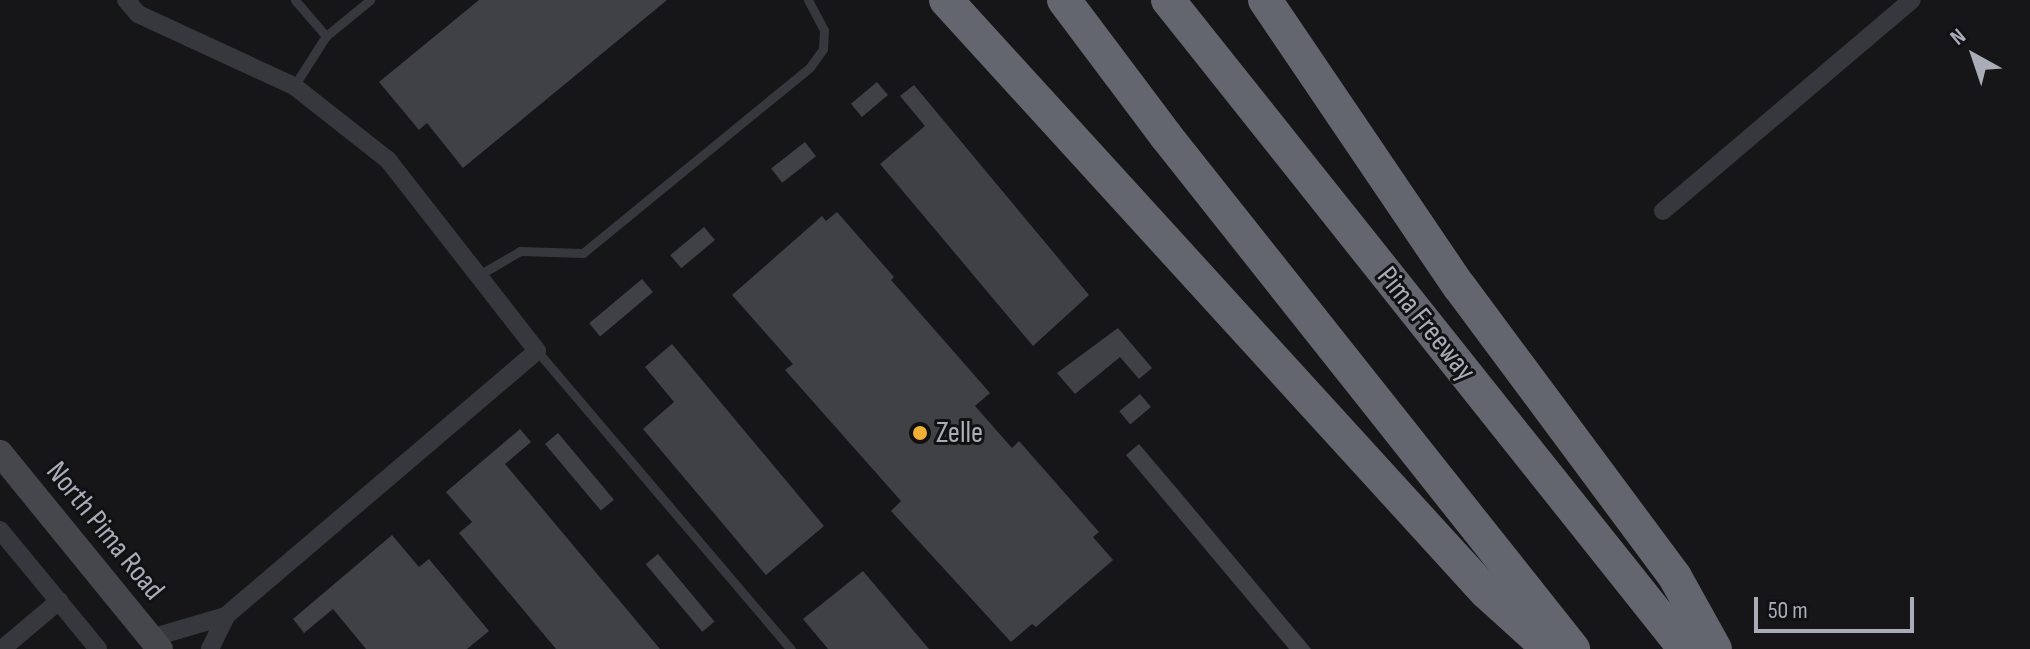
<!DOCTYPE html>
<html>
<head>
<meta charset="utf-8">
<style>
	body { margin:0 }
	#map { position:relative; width:2030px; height:649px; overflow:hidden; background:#161618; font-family:"Sofia Sans Condensed",sans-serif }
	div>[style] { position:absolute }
	.building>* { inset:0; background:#404145; transform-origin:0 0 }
	.lane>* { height:9px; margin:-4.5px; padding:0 4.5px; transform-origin:4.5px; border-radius:4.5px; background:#37383d }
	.street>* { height:18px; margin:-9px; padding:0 9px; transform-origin:9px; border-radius:9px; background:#37383d }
	.secondary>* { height:26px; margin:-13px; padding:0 13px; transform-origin:13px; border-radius:13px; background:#45474d }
	.highway>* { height:34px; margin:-17px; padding:0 17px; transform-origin:17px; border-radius:17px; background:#63666e }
	.dots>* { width:22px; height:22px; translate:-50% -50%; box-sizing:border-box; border:4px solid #111113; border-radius:50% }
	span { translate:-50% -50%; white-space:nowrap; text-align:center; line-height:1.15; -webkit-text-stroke:6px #111113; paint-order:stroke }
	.street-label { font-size:30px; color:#a8adb8 }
	.poi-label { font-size:30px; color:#a8adb8 }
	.left { translate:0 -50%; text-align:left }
	.north { position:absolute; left:1934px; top:16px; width:80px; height:80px; -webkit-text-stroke:6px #111113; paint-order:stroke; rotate:320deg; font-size:22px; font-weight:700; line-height:32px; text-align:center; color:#a8adb8 }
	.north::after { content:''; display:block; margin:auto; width:28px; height:36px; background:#a8adb8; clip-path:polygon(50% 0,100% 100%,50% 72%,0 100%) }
	.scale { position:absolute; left:1754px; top:597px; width:160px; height:36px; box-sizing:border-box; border:4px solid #a8adb8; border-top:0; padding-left:10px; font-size:24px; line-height:28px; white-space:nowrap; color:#a8adb8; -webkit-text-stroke:6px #111113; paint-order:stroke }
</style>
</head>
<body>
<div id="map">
	<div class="building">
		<i style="clip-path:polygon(479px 0,667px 0,463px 168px,427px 123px,419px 130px,379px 82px)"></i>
		<i style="left:877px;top:82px;width:17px;height:34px;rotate:50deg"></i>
		<i style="clip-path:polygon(914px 85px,1089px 295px,1033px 346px,880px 164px,925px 126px,900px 96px)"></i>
		<i style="left:805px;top:142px;width:18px;height:43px;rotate:52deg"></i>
		<i style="clip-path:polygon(837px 212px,894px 277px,891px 280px,990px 393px,975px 406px,1012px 448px,1019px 441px,1099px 532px,1093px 537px,1113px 560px,1036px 627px,1032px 624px,1011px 642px,891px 511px,901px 501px,785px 370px,793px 364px,732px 295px,822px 216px,826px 221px)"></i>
		<i style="left:704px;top:227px;width:17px;height:44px;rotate:50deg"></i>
		<i style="left:642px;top:279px;width:17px;height:69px;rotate:50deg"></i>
		<i style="clip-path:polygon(1118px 328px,1152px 368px,1139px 379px,1120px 357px,1075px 394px,1057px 373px)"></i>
		<i style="clip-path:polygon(672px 344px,824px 526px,766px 575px,643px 429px,674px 402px,645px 367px)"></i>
		<i style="left:1140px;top:394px;width:17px;height:27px;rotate:50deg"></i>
		<i style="clip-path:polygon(520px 429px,531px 442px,505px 464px,660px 649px,556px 649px,459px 533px,472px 522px,446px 492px)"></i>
		<i style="left:558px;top:433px;width:87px;height:17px;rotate:50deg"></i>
		<i style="clip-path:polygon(1139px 444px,1179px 491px,1311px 649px,1289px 649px,1126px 455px)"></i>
		<i style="clip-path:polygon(392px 535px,419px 567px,429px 559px,489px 631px,467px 649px,366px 649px,333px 609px,304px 633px,293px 619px)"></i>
		<i style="left:658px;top:554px;width:88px;height:16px;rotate:50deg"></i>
		<i style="clip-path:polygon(863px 571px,929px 649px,828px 649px,803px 619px)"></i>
	</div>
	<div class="lane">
		<i style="left:295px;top:0;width:48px;rotate:49.3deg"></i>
		<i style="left:294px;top:86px;width:59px;rotate:-57.4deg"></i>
		<i style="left:326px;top:36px;width:57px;rotate:-39.3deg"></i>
		<i style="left:479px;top:275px;width:48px;rotate:-30.3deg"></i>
		<i style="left:520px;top:251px;width:63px;rotate:1.8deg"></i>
		<i style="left:583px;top:253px;width:293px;rotate:-39.3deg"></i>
		<i style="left:810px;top:67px;width:22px;rotate:-54deg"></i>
		<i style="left:823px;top:49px;width:19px;rotate:-87deg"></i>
		<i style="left:824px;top:30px;width:34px;rotate:-118deg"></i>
		<i style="left:537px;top:351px;width:392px;rotate:49.6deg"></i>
	</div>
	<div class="street">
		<i style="left:126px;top:0;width:18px;rotate:49deg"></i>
		<i style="left:138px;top:14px;width:172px;rotate:24.8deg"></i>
		<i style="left:294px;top:86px;width:120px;rotate:38.2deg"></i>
		<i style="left:388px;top:160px;width:242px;rotate:52deg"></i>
		<i style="left:537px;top:351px;width:409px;rotate:139.6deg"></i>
		<i style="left:226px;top:616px;width:78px;rotate:163.7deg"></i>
		<i style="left:1663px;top:211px;width:326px;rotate:-40.3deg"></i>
		<i style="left:0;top:530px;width:154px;rotate:50.5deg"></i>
		<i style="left:2px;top:649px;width:75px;rotate:-40.1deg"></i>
		<i style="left:210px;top:649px;width:37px;rotate:-64deg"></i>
	</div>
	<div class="secondary">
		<i style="left:0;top:453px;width:253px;rotate:50.8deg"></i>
	</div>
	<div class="highway">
		<i style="left:946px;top:0;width:801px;rotate:47.63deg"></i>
		<i style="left:1486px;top:592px;width:85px;rotate:42.1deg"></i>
		<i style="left:1064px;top:0;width:170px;rotate:53.1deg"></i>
		<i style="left:1166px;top:136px;width:655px;rotate:51.57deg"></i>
		<i style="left:1168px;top:0;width:830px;rotate:51.46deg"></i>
		<i style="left:1265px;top:0;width:346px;rotate:55.9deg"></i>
		<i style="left:1459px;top:286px;width:362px;rotate:53.4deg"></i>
		<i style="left:1675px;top:577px;width:82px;rotate:60.9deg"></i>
	</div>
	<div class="dots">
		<i style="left:920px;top:433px;background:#f2b134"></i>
	</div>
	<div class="street-label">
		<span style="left:1426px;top:324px;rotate:51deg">Pima Freeway</span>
		<span style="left:105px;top:531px;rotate:51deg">North Pima Road</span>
	</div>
	<div class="poi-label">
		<span class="left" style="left:936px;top:433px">Zelle</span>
	</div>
	<div class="north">N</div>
	<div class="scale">50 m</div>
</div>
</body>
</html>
